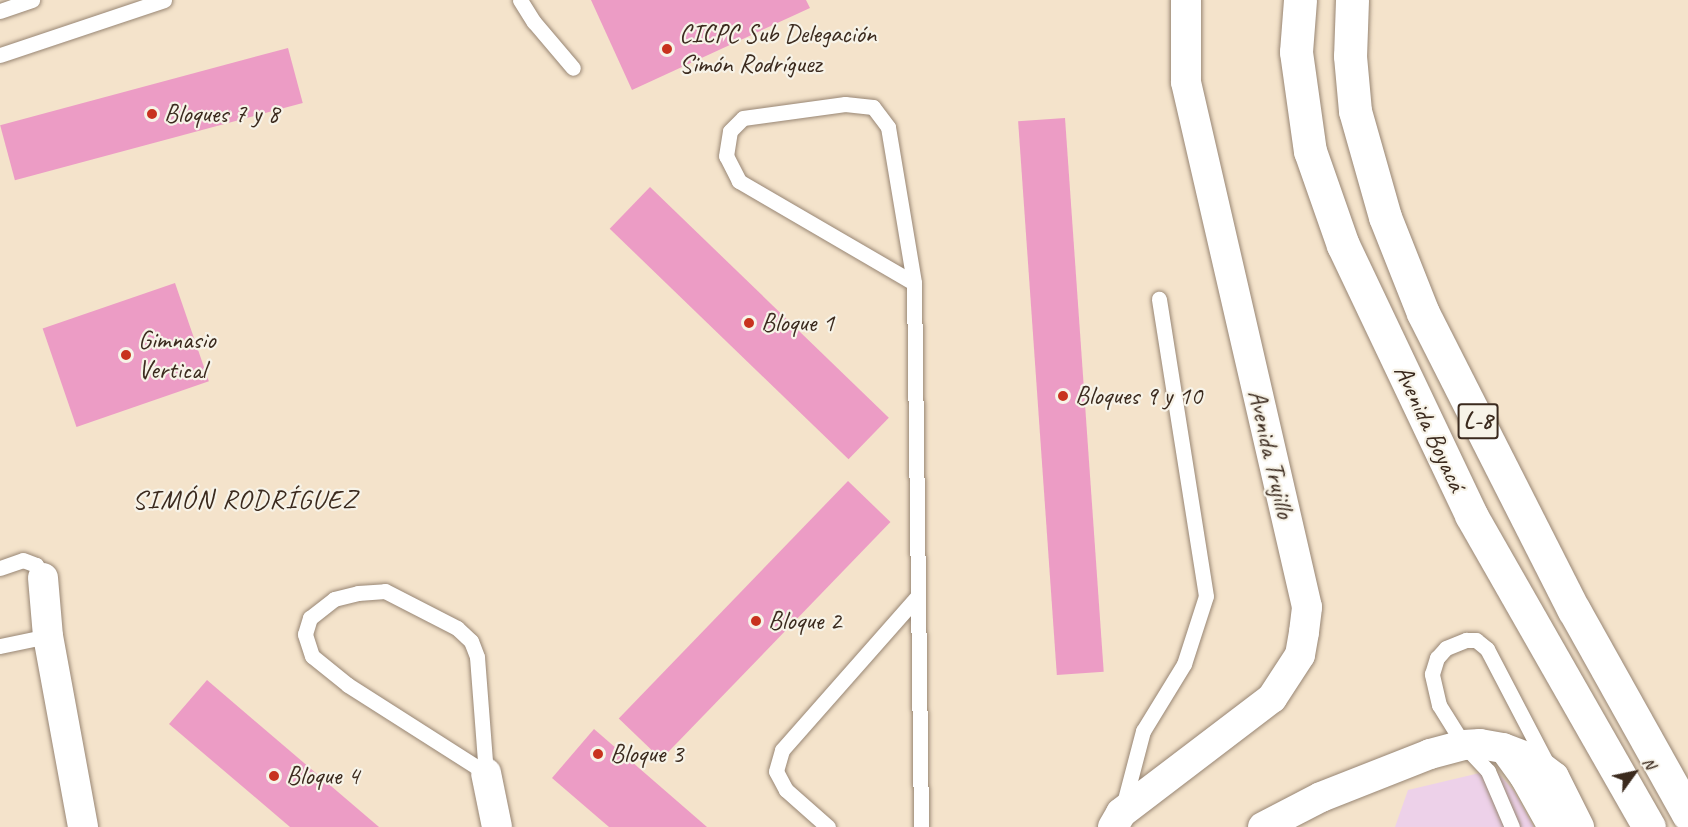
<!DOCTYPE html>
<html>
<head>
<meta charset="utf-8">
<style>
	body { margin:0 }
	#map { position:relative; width:1688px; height:827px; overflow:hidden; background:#f4e3cb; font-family:Caveat,sans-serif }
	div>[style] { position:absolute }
	.built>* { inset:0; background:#edd1e9 }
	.building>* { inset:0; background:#ec9cc5; transform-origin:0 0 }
	.roads { filter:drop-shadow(0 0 2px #988674) drop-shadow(0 0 2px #988674) }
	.service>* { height:15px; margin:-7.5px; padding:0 7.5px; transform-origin:7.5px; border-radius:7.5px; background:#fff }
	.minor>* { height:30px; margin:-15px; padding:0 15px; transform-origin:15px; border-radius:15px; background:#fff }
	.motorway>* { height:33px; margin:-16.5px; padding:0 16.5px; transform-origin:16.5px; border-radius:16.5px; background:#fff }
	.dots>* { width:16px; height:16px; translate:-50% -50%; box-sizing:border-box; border:3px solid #f7f3e8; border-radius:50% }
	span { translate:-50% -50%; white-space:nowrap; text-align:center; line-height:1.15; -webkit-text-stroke:4.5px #f7f3e8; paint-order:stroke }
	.shield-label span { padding:2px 4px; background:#f7f3e8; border:2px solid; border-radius:4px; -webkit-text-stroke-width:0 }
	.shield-label { font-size:24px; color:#3b2a1e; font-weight:700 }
	.poi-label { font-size:26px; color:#3b2a1e }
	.left { translate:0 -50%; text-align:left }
	.street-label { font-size:26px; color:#3b2a1e }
	.neighbourhood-label { font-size:27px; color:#3b2a1e; letter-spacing:1.5px }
	.north { position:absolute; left:1604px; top:743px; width:60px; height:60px; -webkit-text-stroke:4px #f7f3e8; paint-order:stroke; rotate:57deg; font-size:16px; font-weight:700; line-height:24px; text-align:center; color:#3b2a1e }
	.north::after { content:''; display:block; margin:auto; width:21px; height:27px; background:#3b2a1e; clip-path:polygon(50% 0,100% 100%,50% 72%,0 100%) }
</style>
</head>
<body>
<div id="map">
	<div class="built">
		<i style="clip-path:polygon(1488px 771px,1499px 774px,1514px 791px,1534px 827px,1395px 827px,1408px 790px)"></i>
	</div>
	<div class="building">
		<i style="clip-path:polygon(591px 0,806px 0,810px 8px,632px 90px)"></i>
		<i style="left:288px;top:48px;width:57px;height:298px;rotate:75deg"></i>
		<i style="left:1065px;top:118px;width:555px;height:47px;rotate:86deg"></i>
		<i style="left:650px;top:187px;width:332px;height:58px;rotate:44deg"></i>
		<i style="left:175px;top:283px;width:104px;height:140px;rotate:71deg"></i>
		<i style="left:848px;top:481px;width:59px;height:330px;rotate:44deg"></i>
		<i style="clip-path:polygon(207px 680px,379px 827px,290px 827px,169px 724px)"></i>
		<i style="clip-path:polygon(594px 729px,707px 827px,609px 827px,552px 778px)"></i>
	</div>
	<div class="roads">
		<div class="service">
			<i style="left:520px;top:0;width:26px;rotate:58deg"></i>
			<i style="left:534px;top:22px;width:60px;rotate:49.7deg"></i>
			<i style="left:0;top:11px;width:34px;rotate:-19deg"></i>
			<i style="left:0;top:55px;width:173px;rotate:-18.5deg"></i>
			<i style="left:914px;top:283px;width:203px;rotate:-149.8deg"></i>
			<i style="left:739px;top:181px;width:28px;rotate:-117deg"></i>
			<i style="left:726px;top:156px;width:25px;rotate:-81deg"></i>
			<i style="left:730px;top:131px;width:18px;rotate:-45deg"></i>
			<i style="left:743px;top:118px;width:103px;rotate:-7.8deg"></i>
			<i style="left:845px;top:104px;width:28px;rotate:6deg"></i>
			<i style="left:873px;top:107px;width:25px;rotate:53deg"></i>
			<i style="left:888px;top:127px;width:158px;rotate:80.5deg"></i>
			<i style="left:914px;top:283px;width:544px;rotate:89.26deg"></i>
			<i style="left:0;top:568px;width:24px;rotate:-19deg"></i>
			<i style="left:23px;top:560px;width:14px;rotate:21deg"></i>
			<i style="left:36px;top:565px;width:15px;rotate:62deg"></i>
			<i style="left:385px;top:591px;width:81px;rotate:27.2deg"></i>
			<i style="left:457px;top:628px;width:19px;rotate:43deg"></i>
			<i style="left:471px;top:641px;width:17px;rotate:69deg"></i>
			<i style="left:477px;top:657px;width:116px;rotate:85.6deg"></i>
			<i style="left:486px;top:773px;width:164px;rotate:-147.5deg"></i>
			<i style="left:348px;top:685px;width:46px;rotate:-141.1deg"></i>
			<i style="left:312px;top:656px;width:23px;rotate:-108deg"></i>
			<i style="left:305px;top:634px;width:17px;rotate:-73deg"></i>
			<i style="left:310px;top:618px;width:31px;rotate:-38deg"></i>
			<i style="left:334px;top:599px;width:25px;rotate:-14deg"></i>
			<i style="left:358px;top:593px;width:27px;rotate:-4deg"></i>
			<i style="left:0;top:646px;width:49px;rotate:-11.8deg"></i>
			<i style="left:1123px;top:807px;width:79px;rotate:-75.3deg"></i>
			<i style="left:1143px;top:731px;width:79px;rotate:-58.5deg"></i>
			<i style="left:1184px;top:664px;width:71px;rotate:-72.1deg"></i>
			<i style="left:1206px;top:596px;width:301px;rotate:-99deg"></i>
			<i style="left:828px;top:827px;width:56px;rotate:-138.6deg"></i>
			<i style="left:786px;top:790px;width:21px;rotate:-118deg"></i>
			<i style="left:776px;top:771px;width:22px;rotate:-74deg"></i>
			<i style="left:782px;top:750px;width:205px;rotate:-48.6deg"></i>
			<i style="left:1512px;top:827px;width:61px;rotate:-113.2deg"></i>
			<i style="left:1488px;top:771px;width:35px;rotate:-133deg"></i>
			<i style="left:1464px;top:745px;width:47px;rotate:-122deg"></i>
			<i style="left:1439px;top:705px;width:32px;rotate:-103deg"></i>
			<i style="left:1432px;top:674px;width:17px;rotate:-73deg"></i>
			<i style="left:1437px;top:658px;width:13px;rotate:-48deg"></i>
			<i style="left:1446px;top:648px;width:22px;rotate:-22deg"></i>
			<i style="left:1466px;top:640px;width:10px"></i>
			<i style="left:1476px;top:640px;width:14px;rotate:39deg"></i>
			<i style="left:1487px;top:649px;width:130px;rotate:62.4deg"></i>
		</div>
		<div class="minor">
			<i style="left:43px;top:578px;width:58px;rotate:85.1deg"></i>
			<i style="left:48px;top:636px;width:194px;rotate:79.6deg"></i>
			<i style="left:1507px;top:752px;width:31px;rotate:54deg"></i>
			<i style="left:1525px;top:777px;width:57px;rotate:60.8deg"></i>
			<i style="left:486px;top:773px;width:55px;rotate:78.5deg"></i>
			<i style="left:1113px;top:827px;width:16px;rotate:-60deg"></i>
			<i style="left:1121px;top:813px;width:190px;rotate:-37.3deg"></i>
			<i style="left:1272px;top:698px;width:51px;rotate:-56.9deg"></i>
			<i style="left:1300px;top:655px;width:23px;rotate:-80deg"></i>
			<i style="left:1304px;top:632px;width:25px;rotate:-83deg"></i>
			<i style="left:1307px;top:607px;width:539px;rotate:-102.98deg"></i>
			<i style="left:1186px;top:82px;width:82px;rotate:-90deg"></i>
			<i style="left:1263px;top:827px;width:65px;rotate:-27.3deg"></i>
			<i style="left:1321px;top:797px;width:117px;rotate:-21.5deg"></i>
			<i style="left:1430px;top:754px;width:35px;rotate:-15deg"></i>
			<i style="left:1464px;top:745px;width:16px;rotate:-4deg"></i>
			<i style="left:1480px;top:744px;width:23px;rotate:10deg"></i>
			<i style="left:1503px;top:748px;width:28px;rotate:21deg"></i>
			<i style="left:1529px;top:758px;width:31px;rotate:37deg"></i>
			<i style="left:1554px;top:777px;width:56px;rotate:63.4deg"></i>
		</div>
		<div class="motorway">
			<i style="left:1300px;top:0;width:52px;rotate:94.4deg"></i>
			<i style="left:1296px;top:52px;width:100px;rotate:82deg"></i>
			<i style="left:1310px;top:151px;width:100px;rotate:70.7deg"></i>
			<i style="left:1343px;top:245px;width:299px;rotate:64.6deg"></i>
			<i style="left:1471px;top:515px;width:359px;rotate:60.3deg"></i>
			<i style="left:1352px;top:0;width:56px;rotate:92deg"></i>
			<i style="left:1350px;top:56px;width:55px;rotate:84.8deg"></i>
			<i style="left:1355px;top:111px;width:110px;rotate:74.2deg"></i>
			<i style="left:1385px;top:217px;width:103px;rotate:68.4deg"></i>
			<i style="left:1423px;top:313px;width:333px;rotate:63.1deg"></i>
			<i style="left:1574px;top:610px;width:234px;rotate:60.8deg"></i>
		</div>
	</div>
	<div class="dots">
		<i style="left:667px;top:49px;background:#c8321e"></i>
		<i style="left:152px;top:114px;background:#c8321e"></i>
		<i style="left:749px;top:323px;background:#c8321e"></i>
		<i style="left:126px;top:355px;background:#c8321e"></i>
		<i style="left:1063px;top:396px;background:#c8321e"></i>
		<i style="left:756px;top:621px;background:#c8321e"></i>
		<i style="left:598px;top:754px;background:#c8321e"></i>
		<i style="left:274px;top:776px;background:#c8321e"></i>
	</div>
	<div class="shield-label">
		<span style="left:1478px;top:421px">L-8</span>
	</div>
	<div class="poi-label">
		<span class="left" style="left:679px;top:49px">CICPC Sub Delegación<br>Simón Rodríguez</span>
		<span class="left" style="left:164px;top:114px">Bloques 7 y 8</span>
		<span class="left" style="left:761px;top:323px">Bloque 1</span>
		<span class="left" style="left:138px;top:355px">Gimnasio<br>Vertical</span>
		<span class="left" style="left:1075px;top:396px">Bloques 9 y 10</span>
		<span class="left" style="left:768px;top:621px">Bloque 2</span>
		<span class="left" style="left:610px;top:754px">Bloque 3</span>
		<span class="left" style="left:286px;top:776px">Bloque 4</span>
	</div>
	<div class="street-label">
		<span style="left:1430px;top:428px;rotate:65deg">Avenida Boyacá</span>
		<span style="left:1271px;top:454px;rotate:77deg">Avenida Trujillo</span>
	</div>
	<div class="neighbourhood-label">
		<span style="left:245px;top:500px">SIMÓN RODRÍGUEZ</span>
	</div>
	<div class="north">N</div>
</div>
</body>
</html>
